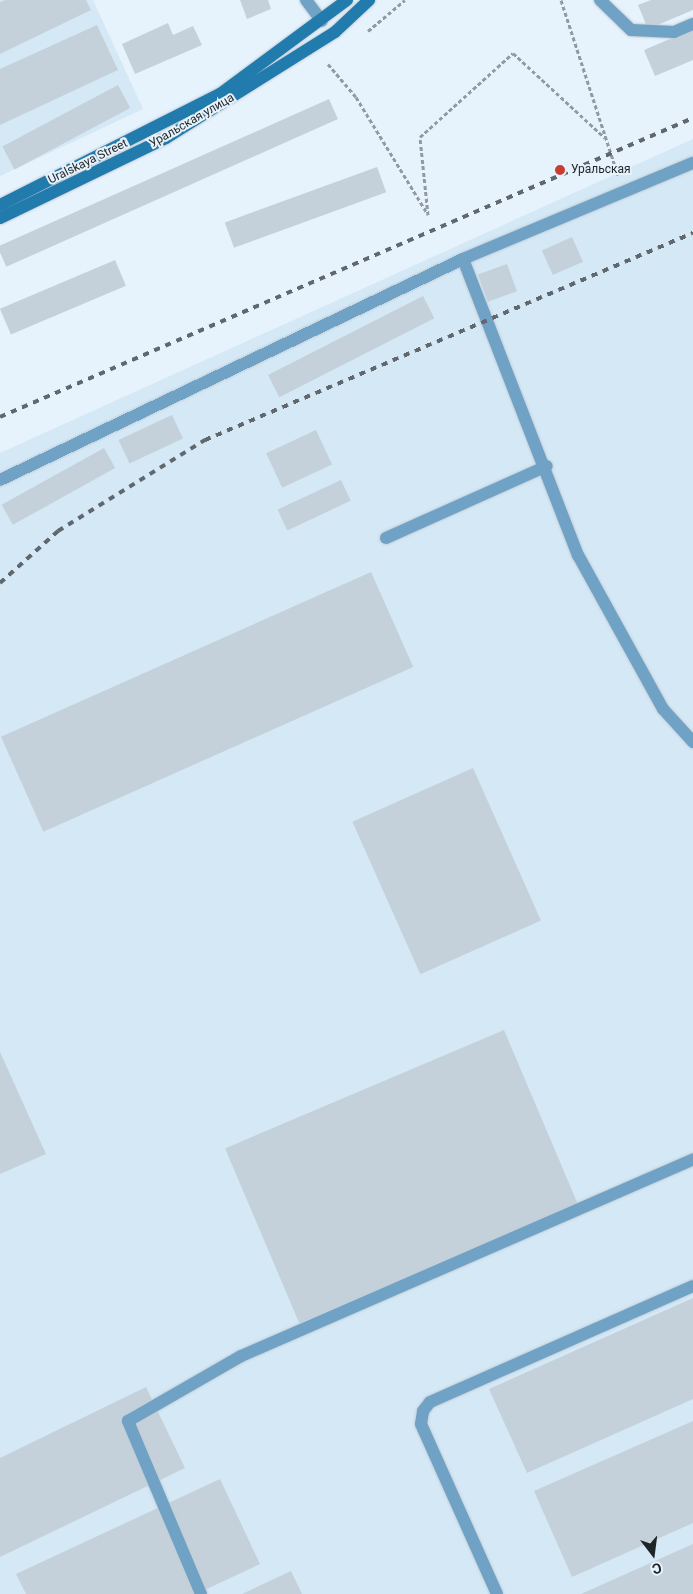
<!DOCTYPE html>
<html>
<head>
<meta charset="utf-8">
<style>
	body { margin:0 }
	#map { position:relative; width:693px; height:1594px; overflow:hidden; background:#e6f2fc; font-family:Roboto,sans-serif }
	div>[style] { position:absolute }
	.built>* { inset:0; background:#d4e8f6 }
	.building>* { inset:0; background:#c5d1da; transform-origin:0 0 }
	.path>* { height:3px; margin-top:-1.5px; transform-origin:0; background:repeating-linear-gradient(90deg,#919aa1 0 4px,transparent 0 6.5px) }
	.roads { filter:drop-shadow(0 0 1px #c2cdd6) drop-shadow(0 0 1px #c2cdd6) }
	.lane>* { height:12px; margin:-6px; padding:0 6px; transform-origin:6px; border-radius:6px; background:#70a2c5 }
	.street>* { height:12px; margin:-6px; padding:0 6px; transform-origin:6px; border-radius:6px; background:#70a2c5 }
	.secondary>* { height:12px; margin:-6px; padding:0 6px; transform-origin:6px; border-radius:6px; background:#217bad }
	.rail>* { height:4px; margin-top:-2px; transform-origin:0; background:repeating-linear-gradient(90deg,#60676d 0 6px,transparent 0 12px) }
	.dots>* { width:14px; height:14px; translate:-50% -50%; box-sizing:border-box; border:2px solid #e6f2fc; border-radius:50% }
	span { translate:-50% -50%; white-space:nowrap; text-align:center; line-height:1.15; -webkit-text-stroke:4px #e6f2fc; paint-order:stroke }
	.street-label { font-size:12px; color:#1f2427 }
	.poi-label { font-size:12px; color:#1f2427 }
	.left { translate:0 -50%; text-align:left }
	.north { position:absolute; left:628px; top:1529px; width:50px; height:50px; -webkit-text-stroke:4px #e6f2fc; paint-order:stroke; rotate:165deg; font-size:14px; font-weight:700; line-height:20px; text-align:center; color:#1f2427 }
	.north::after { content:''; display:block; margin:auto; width:18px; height:22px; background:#1f2427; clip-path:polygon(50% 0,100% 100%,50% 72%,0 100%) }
</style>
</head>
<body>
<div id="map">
	<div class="built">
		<i style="clip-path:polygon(0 0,93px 0,143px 109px,0 176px)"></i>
		<i style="clip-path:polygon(693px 139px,693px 1594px,0 1594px,0 453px)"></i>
	</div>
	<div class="building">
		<i style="clip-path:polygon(5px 0,86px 0,91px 10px,0 54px,0 2px)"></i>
		<i style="clip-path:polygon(240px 0,268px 0,271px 9px,247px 19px)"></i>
		<i style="clip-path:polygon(651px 0,693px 0,693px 10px,648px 29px,638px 5px)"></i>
		<i style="clip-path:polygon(168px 23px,173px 35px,193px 26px,202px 45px,135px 74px,122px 44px)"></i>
		<i style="clip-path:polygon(97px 25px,118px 70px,0 125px,0 69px)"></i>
		<i style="clip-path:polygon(693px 29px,693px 60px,655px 76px,644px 50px)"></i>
		<i style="left:118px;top:85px;width:26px;height:131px;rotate:62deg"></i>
		<i style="left:329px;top:99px;width:22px;height:363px;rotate:66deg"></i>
		<i style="left:377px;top:167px;width:27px;height:162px;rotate:70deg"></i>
		<i style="left:572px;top:237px;width:27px;height:33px;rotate:66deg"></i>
		<i style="left:115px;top:260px;width:28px;height:125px;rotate:67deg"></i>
		<i style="left:507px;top:264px;width:29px;height:31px;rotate:70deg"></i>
		<i style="left:423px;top:296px;width:25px;height:174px;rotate:63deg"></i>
		<i style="left:172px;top:415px;width:26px;height:59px;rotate:65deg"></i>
		<i style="left:316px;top:430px;width:38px;height:55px;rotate:65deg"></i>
		<i style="left:104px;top:448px;width:23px;height:117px;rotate:61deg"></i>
		<i style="left:341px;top:480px;width:23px;height:70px;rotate:65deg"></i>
		<i style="left:371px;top:572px;width:104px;height:405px;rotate:66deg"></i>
		<i style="left:473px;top:768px;width:167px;height:132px;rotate:66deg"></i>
		<i style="left:504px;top:1030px;width:190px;height:303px;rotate:67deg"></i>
		<i style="clip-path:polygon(0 1052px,46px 1154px,0 1174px)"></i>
		<i style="clip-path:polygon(693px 1298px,693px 1399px,527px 1473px,489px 1389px)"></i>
		<i style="clip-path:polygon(146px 1387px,185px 1468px,0 1557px,0 1458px)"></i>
		<i style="clip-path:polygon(693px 1421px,693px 1523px,572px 1577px,534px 1491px)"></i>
		<i style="clip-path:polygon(220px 1479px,260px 1564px,196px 1594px,26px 1594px,16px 1574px)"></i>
		<i style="clip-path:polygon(693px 1544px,693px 1594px,581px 1594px)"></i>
		<i style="clip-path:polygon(291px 1571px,302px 1594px,242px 1594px)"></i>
	</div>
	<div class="path">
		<i style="left:561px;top:0;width:184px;rotate:72deg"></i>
		<i style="left:368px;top:31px;width:48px;rotate:-40deg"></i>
		<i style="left:328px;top:64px;width:43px;rotate:49.7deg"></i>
		<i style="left:356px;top:97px;width:136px;rotate:58.5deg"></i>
		<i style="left:428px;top:215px;width:78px;rotate:-95.9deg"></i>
		<i style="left:420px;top:137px;width:125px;rotate:-42.1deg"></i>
		<i style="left:513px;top:53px;width:125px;rotate:42.7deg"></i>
	</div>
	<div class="roads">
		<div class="lane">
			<i style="left:600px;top:0;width:43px;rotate:44.1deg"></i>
			<i style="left:631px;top:30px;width:43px;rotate:2.7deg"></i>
			<i style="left:674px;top:32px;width:21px;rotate:-23deg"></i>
			<i style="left:0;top:480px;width:513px;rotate:-25.52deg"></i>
			<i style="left:463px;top:259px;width:249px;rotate:-22.7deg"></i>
			<i style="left:386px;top:538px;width:176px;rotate:-24.1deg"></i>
			<i style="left:201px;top:1594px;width:188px;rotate:-112.9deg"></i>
			<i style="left:128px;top:1421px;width:130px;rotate:-29.9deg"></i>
			<i style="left:241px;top:1356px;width:493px;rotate:-23.5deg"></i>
			<i style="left:497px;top:1594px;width:186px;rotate:-114.1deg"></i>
			<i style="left:421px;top:1424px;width:13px;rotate:-81deg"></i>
			<i style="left:423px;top:1411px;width:11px;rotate:-52deg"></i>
			<i style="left:430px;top:1402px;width:287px;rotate:-23.8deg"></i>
		</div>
		<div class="street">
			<i style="left:306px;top:0;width:26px;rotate:53deg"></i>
			<i style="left:463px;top:259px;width:318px;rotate:68.8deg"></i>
			<i style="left:578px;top:555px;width:176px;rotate:61.1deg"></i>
			<i style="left:663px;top:709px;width:45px;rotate:47.7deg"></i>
		</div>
		<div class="secondary">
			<i style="left:0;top:205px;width:246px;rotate:-26.8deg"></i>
			<i style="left:220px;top:94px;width:158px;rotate:-36.5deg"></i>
			<i style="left:0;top:218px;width:184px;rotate:-25.7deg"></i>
			<i style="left:166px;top:138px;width:199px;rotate:-32.1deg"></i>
			<i style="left:335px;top:32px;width:47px;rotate:-43.3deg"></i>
		</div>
	</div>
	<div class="rail">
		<i style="left:0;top:417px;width:755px;rotate:-23.34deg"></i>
		<i style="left:0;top:583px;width:78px;rotate:-41.9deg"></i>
		<i style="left:58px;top:531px;width:173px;rotate:-31.8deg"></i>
		<i style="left:205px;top:440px;width:530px;rotate:-22.99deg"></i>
	</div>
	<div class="dots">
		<i style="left:560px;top:170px;background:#ca3c30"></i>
	</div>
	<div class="street-label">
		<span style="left:192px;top:121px;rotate:-30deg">Уральская улица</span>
		<span style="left:88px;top:162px;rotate:-26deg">Uralskaya Street</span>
	</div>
	<div class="poi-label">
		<span class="left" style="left:571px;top:170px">Уральская</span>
	</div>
	<div class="north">С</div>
</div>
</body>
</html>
